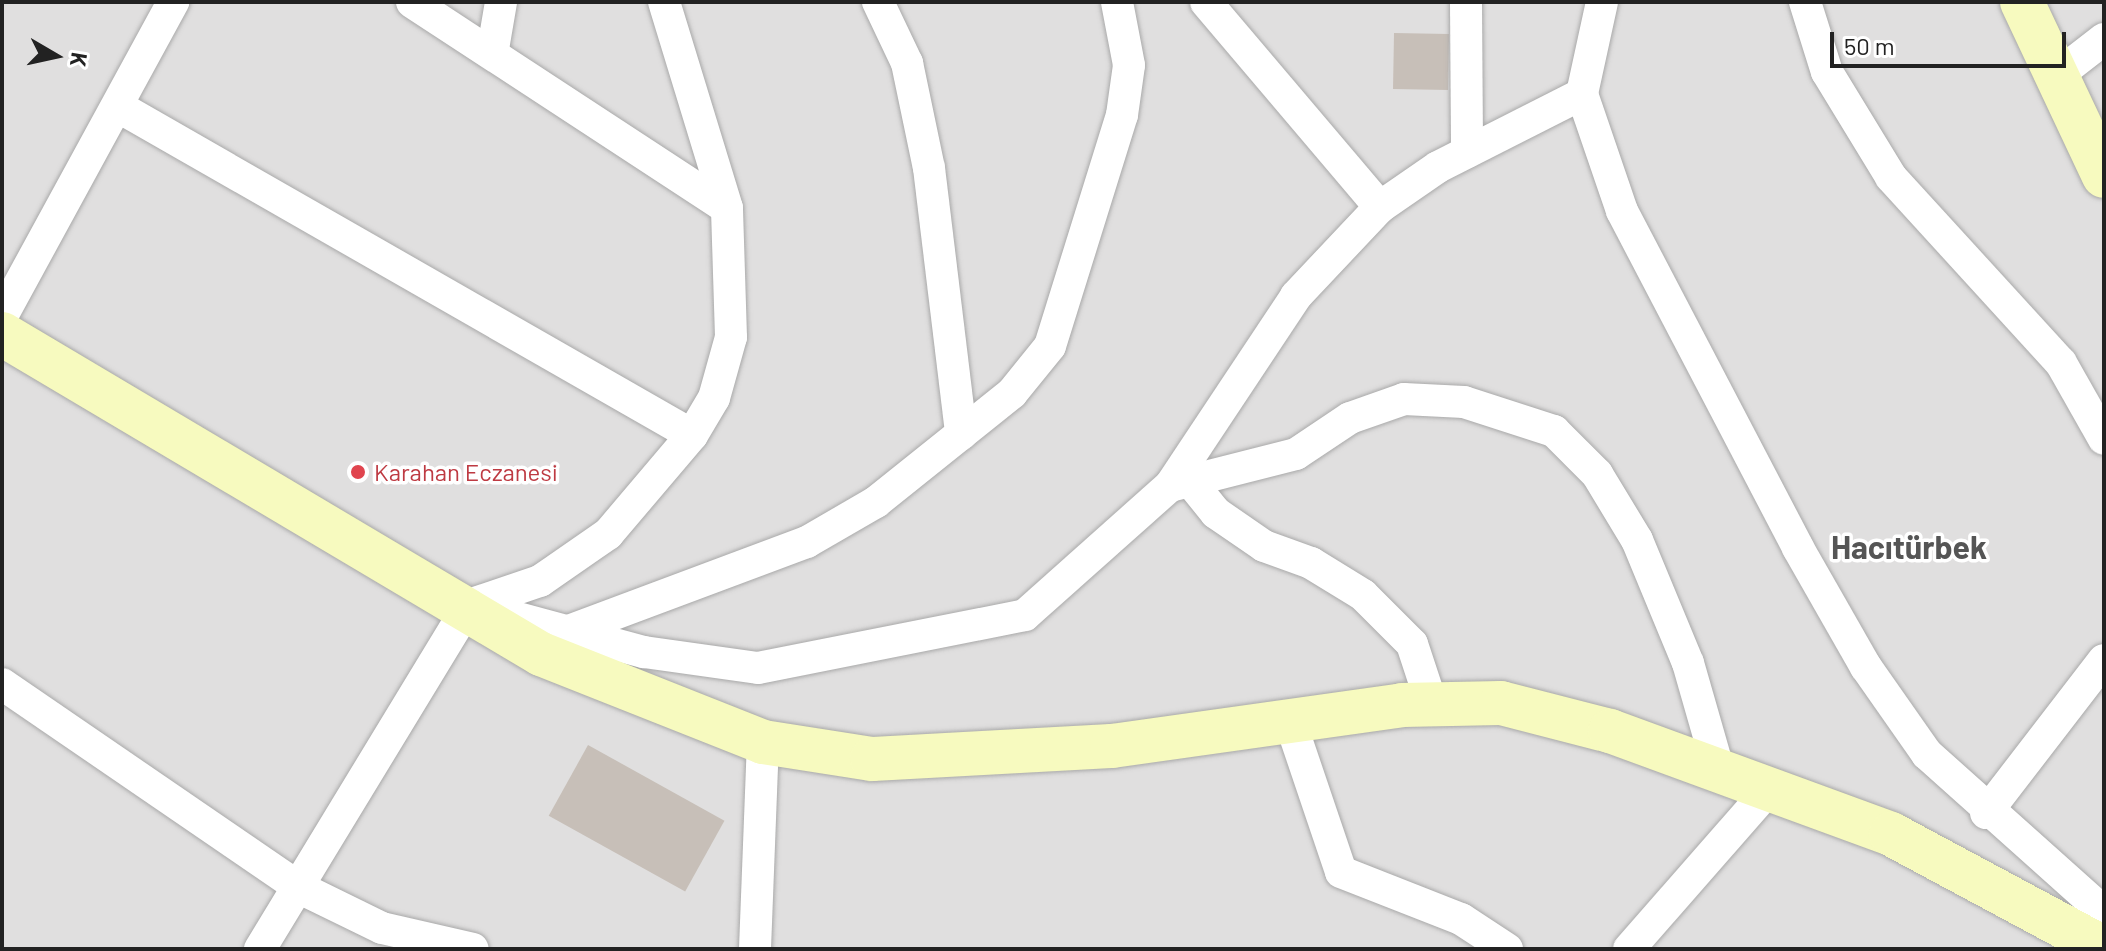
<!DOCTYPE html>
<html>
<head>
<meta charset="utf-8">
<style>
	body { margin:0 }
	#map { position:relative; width:2106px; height:951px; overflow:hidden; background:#f2efe9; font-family:Barlow,sans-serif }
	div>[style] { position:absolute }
	.residential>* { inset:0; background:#e0dfdf; transform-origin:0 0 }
	.building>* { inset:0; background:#c7bfb8; transform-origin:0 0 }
	.roads { filter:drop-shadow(0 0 2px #a9a9a9) drop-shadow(0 0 2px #a9a9a9) }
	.street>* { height:32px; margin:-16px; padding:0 16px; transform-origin:16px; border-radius:16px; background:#fff }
	.secondary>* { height:44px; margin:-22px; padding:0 22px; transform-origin:22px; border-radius:22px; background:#f7fabf }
	.dots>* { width:22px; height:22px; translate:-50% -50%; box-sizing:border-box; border:4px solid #fff; border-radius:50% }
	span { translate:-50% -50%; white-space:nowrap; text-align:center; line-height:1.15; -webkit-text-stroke:7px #fff; paint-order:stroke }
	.health-label { font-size:24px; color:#be3a42 }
	.left { translate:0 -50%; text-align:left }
	.district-label { font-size:32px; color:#555; font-weight:700 }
	.frame { position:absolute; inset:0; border:4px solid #222; pointer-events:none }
	.north { position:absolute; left:16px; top:16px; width:80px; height:80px; -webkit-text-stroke:6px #fff; paint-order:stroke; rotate:99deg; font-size:22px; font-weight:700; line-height:32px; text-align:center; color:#222 }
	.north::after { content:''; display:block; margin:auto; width:28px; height:36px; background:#222; clip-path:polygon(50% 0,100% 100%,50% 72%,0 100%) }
	.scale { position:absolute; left:1830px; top:32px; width:236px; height:36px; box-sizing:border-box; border:4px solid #222; border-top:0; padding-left:10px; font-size:24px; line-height:28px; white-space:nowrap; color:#222; -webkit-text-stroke:6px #fff; paint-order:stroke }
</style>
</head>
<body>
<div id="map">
	<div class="residential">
		<i style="left:2px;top:2px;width:2102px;height:947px"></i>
	</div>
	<div class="building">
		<i style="left:1394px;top:33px;width:55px;height:56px;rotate:1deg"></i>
		<i style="left:588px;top:745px;width:156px;height:81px;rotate:29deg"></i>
	</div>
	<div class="roads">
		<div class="street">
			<i style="left:412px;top:2px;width:376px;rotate:33.2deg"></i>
			<i style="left:878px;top:2px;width:68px;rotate:64.6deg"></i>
			<i style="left:907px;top:63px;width:107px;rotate:78.2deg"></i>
			<i style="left:929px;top:168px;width:268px;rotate:83.1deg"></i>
			<i style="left:1206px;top:2px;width:269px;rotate:49.7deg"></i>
			<i style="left:1466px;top:2px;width:150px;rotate:89.6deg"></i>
			<i style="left:1602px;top:2px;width:94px;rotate:102.3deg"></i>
			<i style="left:1582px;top:94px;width:124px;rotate:71.1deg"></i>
			<i style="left:1622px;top:211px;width:380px;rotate:62.4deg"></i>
			<i style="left:1798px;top:548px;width:137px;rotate:60.3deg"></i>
			<i style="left:1866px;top:667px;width:106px;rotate:55deg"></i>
			<i style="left:1927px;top:754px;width:237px;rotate:41.8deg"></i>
			<i style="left:1805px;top:2px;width:73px;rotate:72.6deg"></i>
			<i style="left:1827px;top:72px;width:123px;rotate:58.6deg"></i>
			<i style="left:1891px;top:177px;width:252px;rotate:47.6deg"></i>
			<i style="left:2061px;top:363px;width:87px;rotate:60.5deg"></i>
			<i style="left:493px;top:49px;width:48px;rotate:-80.3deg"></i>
			<i style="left:2055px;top:77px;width:62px;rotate:-37.8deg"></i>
			<i style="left:119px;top:107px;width:660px;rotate:29.79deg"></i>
			<i style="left:2px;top:316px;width:358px;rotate:-61.4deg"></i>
			<i style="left:1190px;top:481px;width:41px;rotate:50.9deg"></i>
			<i style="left:1216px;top:513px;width:58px;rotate:34.5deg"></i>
			<i style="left:1264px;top:546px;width:50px;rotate:19.9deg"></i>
			<i style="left:1311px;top:563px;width:61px;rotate:31.6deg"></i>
			<i style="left:1363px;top:595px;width:69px;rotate:45deg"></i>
			<i style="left:1412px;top:644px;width:64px;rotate:71.8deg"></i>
			<i style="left:1170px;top:486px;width:130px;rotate:-14.3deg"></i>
			<i style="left:1296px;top:454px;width:65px;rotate:-33.7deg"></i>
			<i style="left:1350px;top:418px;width:57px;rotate:-19.4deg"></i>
			<i style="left:1404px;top:399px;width:60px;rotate:2.9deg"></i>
			<i style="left:1464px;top:402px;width:95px;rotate:17.9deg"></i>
			<i style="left:1554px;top:431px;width:61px;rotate:45deg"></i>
			<i style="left:1597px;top:474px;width:77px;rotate:58.8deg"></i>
			<i style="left:1637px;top:540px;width:133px;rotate:67.5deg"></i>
			<i style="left:1688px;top:663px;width:112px;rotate:74deg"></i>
			<i style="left:488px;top:610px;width:162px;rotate:15.1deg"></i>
			<i style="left:644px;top:652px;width:115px;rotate:8deg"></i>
			<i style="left:758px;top:668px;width:272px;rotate:-11.2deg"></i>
			<i style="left:1025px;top:615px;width:194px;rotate:-41.7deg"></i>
			<i style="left:1170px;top:486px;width:228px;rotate:-56.4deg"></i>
			<i style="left:1296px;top:296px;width:122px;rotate:-46.7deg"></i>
			<i style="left:1380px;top:207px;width:70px;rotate:-34.6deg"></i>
			<i style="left:1438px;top:167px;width:161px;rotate:-26.9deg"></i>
			<i style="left:566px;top:632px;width:257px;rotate:-20.5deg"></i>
			<i style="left:807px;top:542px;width:80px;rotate:-30.1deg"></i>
			<i style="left:876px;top:502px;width:174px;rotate:-38.7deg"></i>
			<i style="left:1012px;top:393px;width:60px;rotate:-51deg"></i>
			<i style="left:1050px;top:346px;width:242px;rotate:-72.7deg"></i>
			<i style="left:1122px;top:115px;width:50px;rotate:-82deg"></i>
			<i style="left:1129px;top:65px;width:64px;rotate:-100.8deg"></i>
			<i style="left:2px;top:684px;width:359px;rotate:34.4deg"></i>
			<i style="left:298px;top:887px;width:93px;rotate:26deg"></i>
			<i style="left:382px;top:928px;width:93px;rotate:13deg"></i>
			<i style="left:1290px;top:721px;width:159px;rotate:71.3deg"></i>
			<i style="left:1341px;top:872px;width:129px;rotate:21.4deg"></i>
			<i style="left:1461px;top:919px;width:55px;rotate:33.1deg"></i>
			<i style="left:1986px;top:813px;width:193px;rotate:-52.4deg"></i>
			<i style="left:260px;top:949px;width:403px;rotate:-58.7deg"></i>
			<i style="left:469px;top:605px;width:75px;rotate:-18.7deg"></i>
			<i style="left:540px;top:581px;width:83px;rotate:-34.7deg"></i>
			<i style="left:608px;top:534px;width:130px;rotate:-49.7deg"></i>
			<i style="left:692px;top:435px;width:43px;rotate:-59.3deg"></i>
			<i style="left:714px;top:398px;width:63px;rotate:-74.4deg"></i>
			<i style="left:731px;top:337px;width:129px;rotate:-91.8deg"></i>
			<i style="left:727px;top:208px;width:215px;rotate:-107deg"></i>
			<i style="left:755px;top:949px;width:207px;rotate:-87.8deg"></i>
			<i style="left:1629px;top:949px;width:213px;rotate:-48.8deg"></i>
		</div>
		<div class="secondary">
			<i style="left:2022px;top:2px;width:192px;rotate:64.8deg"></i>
			<i style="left:2px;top:334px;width:627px;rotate:30.7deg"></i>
			<i style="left:541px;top:654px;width:239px;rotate:21.6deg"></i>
			<i style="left:763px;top:742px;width:110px;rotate:8.9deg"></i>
			<i style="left:872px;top:759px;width:240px;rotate:-3.1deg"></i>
			<i style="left:1112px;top:746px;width:293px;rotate:-8deg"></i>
			<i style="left:1402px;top:705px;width:99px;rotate:-1.2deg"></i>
			<i style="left:1501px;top:703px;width:113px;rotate:14.4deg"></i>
			<i style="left:1610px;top:731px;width:299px;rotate:20.1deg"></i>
			<i style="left:1891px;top:834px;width:242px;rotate:28.2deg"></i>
		</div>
	</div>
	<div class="dots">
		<i style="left:358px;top:472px;background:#e0444e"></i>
	</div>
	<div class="health-label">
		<span class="left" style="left:374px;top:472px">Karahan Eczanesi</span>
	</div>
	<div class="district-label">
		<span style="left:1909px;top:546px">Hacıtürbek</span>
	</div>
	<div class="frame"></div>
	<div class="north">K</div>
	<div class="scale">50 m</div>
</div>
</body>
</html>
